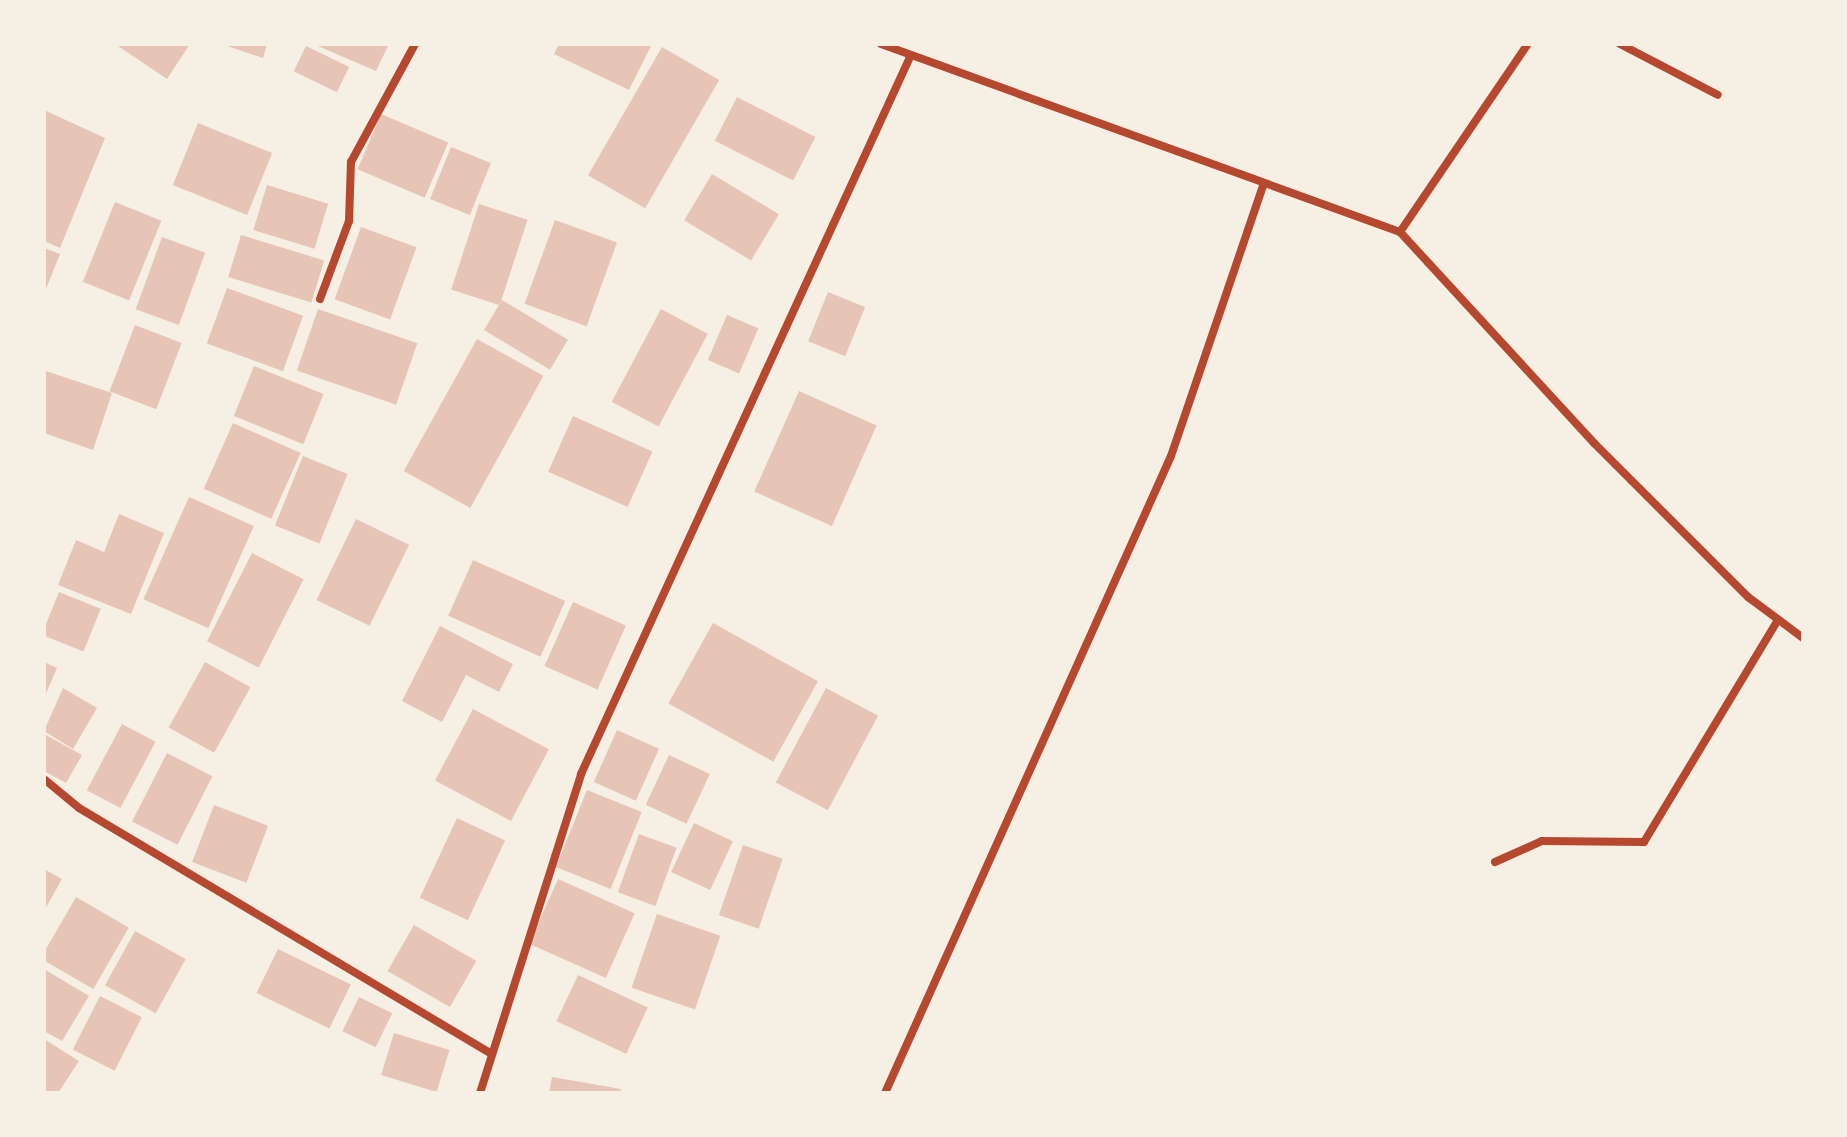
<!DOCTYPE html>
<html>
<head>
<meta charset="utf-8">
<style>
	body { margin:0 }
	#map { position:relative; width:1847px; height:1137px; overflow:hidden; background:#f6efe4; font-family:Signika,sans-serif }
	div>[style] { position:absolute }
	.building>* { inset:0; background:#e6c5b7; transform-origin:0 0 }
	.minor>* { height:8px; margin:-4px; padding:0 4px; transform-origin:4px; border-radius:4px; background:#b5482f }
	span { translate:-50% -50%; white-space:nowrap; text-align:center; line-height:1.15; -webkit-text-stroke:6px #f6efe4; paint-order:stroke }
	.frame { position:absolute; inset:0; border:46px solid #f6efe4; pointer-events:none }
</style>
</head>
<body>
<div id="map">
	<div class="building">
		<i style="clip-path:polygon(115px 44px,190px 44px,167px 79px)"></i>
		<i style="clip-path:polygon(221px 44px,267px 44px,263px 58px)"></i>
		<i style="clip-path:polygon(313px 44px,389px 44px,376px 71px)"></i>
		<i style="clip-path:polygon(559px 44px,652px 44px,629px 90px,554px 54px)"></i>
		<i style="left:306px;top:46px;width:48px;height:28px;rotate:26deg"></i>
		<i style="left:662px;top:47px;width:66px;height:148px;rotate:30deg"></i>
		<i style="left:737px;top:97px;width:88px;height:49px;rotate:27deg"></i>
		<i style="clip-path:polygon(44px 110px,105px 138px,60px 248px,44px 241px)"></i>
		<i style="left:381px;top:114px;width:73px;height:60px;rotate:23deg"></i>
		<i style="left:198px;top:123px;width:80px;height:67px;rotate:22deg"></i>
		<i style="left:451px;top:147px;width:43px;height:56px;rotate:22deg"></i>
		<i style="left:712px;top:174px;width:78px;height:54px;rotate:31deg"></i>
		<i style="left:267px;top:185px;width:64px;height:47px;rotate:17deg"></i>
		<i style="left:115px;top:202px;width:50px;height:86px;rotate:22deg"></i>
		<i style="left:479px;top:204px;width:51px;height:90px;rotate:18deg"></i>
		<i style="left:555px;top:220px;width:66px;height:89px;rotate:20deg"></i>
		<i style="left:361px;top:227px;width:59px;height:77px;rotate:20deg"></i>
		<i style="left:241px;top:235px;width:87px;height:44px;rotate:17deg"></i>
		<i style="left:162px;top:237px;width:46px;height:77px;rotate:20deg"></i>
		<i style="clip-path:polygon(44px 248px,60px 254px,44px 294px)"></i>
		<i style="left:227px;top:288px;width:81px;height:59px;rotate:20deg"></i>
		<i style="left:828px;top:292px;width:40px;height:53px;rotate:22deg"></i>
		<i style="left:502px;top:300px;width:77px;height:35px;rotate:31deg"></i>
		<i style="left:318px;top:309px;width:105px;height:65px;rotate:19deg"></i>
		<i style="left:661px;top:309px;width:53px;height:105px;rotate:28deg"></i>
		<i style="left:727px;top:315px;width:34px;height:49px;rotate:23deg"></i>
		<i style="left:135px;top:325px;width:50px;height:71px;rotate:21deg"></i>
		<i style="left:477px;top:339px;width:76px;height:151px;rotate:29deg"></i>
		<i style="left:254px;top:366px;width:75px;height:54px;rotate:22deg"></i>
		<i style="clip-path:polygon(46px 371px,112px 393px,93px 450px,44px 433px)"></i>
		<i style="left:799px;top:391px;width:85px;height:110px;rotate:24deg"></i>
		<i style="left:573px;top:416px;width:87px;height:61px;rotate:24deg"></i>
		<i style="left:233px;top:423px;width:74px;height:72px;rotate:24deg"></i>
		<i style="left:303px;top:456px;width:48px;height:75px;rotate:22deg"></i>
		<i style="left:189px;top:497px;width:71px;height:112px;rotate:24deg"></i>
		<i style="clip-path:polygon(119px 514px,164px 533px,131px 614px,58px 585px,76px 540px,104px 552px)"></i>
		<i style="left:356px;top:519px;width:59px;height:90px;rotate:26deg"></i>
		<i style="left:252px;top:553px;width:58px;height:99px;rotate:27deg"></i>
		<i style="left:473px;top:560px;width:101px;height:61px;rotate:24deg"></i>
		<i style="left:59px;top:592px;width:45px;height:46px;rotate:22deg"></i>
		<i style="left:573px;top:602px;width:58px;height:70px;rotate:24deg"></i>
		<i style="left:713px;top:623px;width:120px;height:92px;rotate:29deg"></i>
		<i style="clip-path:polygon(440px 626px,513px 664px,499px 692px,466px 675px,442px 722px,402px 701px)"></i>
		<i style="clip-path:polygon(44px 662px,57px 668px,44px 698px)"></i>
		<i style="left:205px;top:662px;width:52px;height:75px;rotate:29deg"></i>
		<i style="clip-path:polygon(63px 688px,97px 708px,73px 749px,44px 731px)"></i>
		<i style="left:826px;top:688px;width:59px;height:107px;rotate:28deg"></i>
		<i style="left:473px;top:709px;width:86px;height:81px;rotate:28deg"></i>
		<i style="left:122px;top:724px;width:38px;height:75px;rotate:28deg"></i>
		<i style="left:617px;top:730px;width:46px;height:57px;rotate:24deg"></i>
		<i style="clip-path:polygon(44px 734px,82px 755px,66px 783px,44px 771px)"></i>
		<i style="left:167px;top:753px;width:51px;height:77px;rotate:27deg"></i>
		<i style="left:669px;top:755px;width:45px;height:55px;rotate:25deg"></i>
		<i style="left:587px;top:790px;width:59px;height:83px;rotate:22deg"></i>
		<i style="left:214px;top:805px;width:58px;height:61px;rotate:21deg"></i>
		<i style="left:457px;top:818px;width:53px;height:88px;rotate:25deg"></i>
		<i style="left:694px;top:823px;width:43px;height:54px;rotate:25deg"></i>
		<i style="left:639px;top:834px;width:40px;height:62px;rotate:20deg"></i>
		<i style="left:743px;top:845px;width:42px;height:74px;rotate:19deg"></i>
		<i style="clip-path:polygon(44px 869px,62px 879px,44px 911px)"></i>
		<i style="left:558px;top:879px;width:84px;height:71px;rotate:24deg"></i>
		<i style="left:76px;top:897px;width:61px;height:71px;rotate:30deg"></i>
		<i style="left:657px;top:914px;width:67px;height:78px;rotate:19deg"></i>
		<i style="left:414px;top:925px;width:72px;height:53px;rotate:30deg"></i>
		<i style="left:135px;top:931px;width:58px;height:62px;rotate:29deg"></i>
		<i style="left:278px;top:949px;width:81px;height:49px;rotate:26deg"></i>
		<i style="clip-path:polygon(44px 969px,89px 996px,62px 1041px,44px 1031px)"></i>
		<i style="left:578px;top:975px;width:77px;height:51px;rotate:25deg"></i>
		<i style="left:100px;top:996px;width:47px;height:60px;rotate:27deg"></i>
		<i style="left:359px;top:997px;width:37px;height:38px;rotate:26deg"></i>
		<i style="left:394px;top:1033px;width:58px;height:44px;rotate:17deg"></i>
		<i style="clip-path:polygon(44px 1039px,79px 1061px,58px 1093px,44px 1093px)"></i>
		<i style="clip-path:polygon(552px 1077px,621px 1089px,620px 1093px,549px 1093px)"></i>
	</div>
	<div class="minor">
		<i style="left:881px;top:44px;width:552px;rotate:19.91deg"></i>
		<i style="left:1400px;top:232px;width:287px;rotate:47.4deg"></i>
		<i style="left:1594px;top:443px;width:218px;rotate:45deg"></i>
		<i style="left:1748px;top:597px;width:69px;rotate:36.7deg"></i>
		<i style="left:1620px;top:44px;width:110px;rotate:27.5deg"></i>
		<i style="left:1400px;top:232px;width:227px;rotate:-55.8deg"></i>
		<i style="left:320px;top:299px;width:83px;rotate:-69.6deg"></i>
		<i style="left:349px;top:221px;width:59px;rotate:-88.1deg"></i>
		<i style="left:351px;top:162px;width:134px;rotate:-61.5deg"></i>
		<i style="left:44px;top:779px;width:45px;rotate:39.6deg"></i>
		<i style="left:79px;top:808px;width:480px;rotate:30.8deg"></i>
		<i style="left:1495px;top:862px;width:51px;rotate:-24.1deg"></i>
		<i style="left:1542px;top:841px;width:102px;rotate:0.6deg"></i>
		<i style="left:1644px;top:842px;width:256px;rotate:-58.9deg"></i>
		<i style="left:480px;top:1093px;width:335px;rotate:-72.4deg"></i>
		<i style="left:581px;top:774px;width:789px;rotate:-65.35deg"></i>
		<i style="left:885px;top:1093px;width:698px;rotate:-65.82deg"></i>
		<i style="left:1171px;top:456px;width:288px;rotate:-71.2deg"></i>
	</div>
	<div class="frame"></div>
</div>
</body>
</html>
